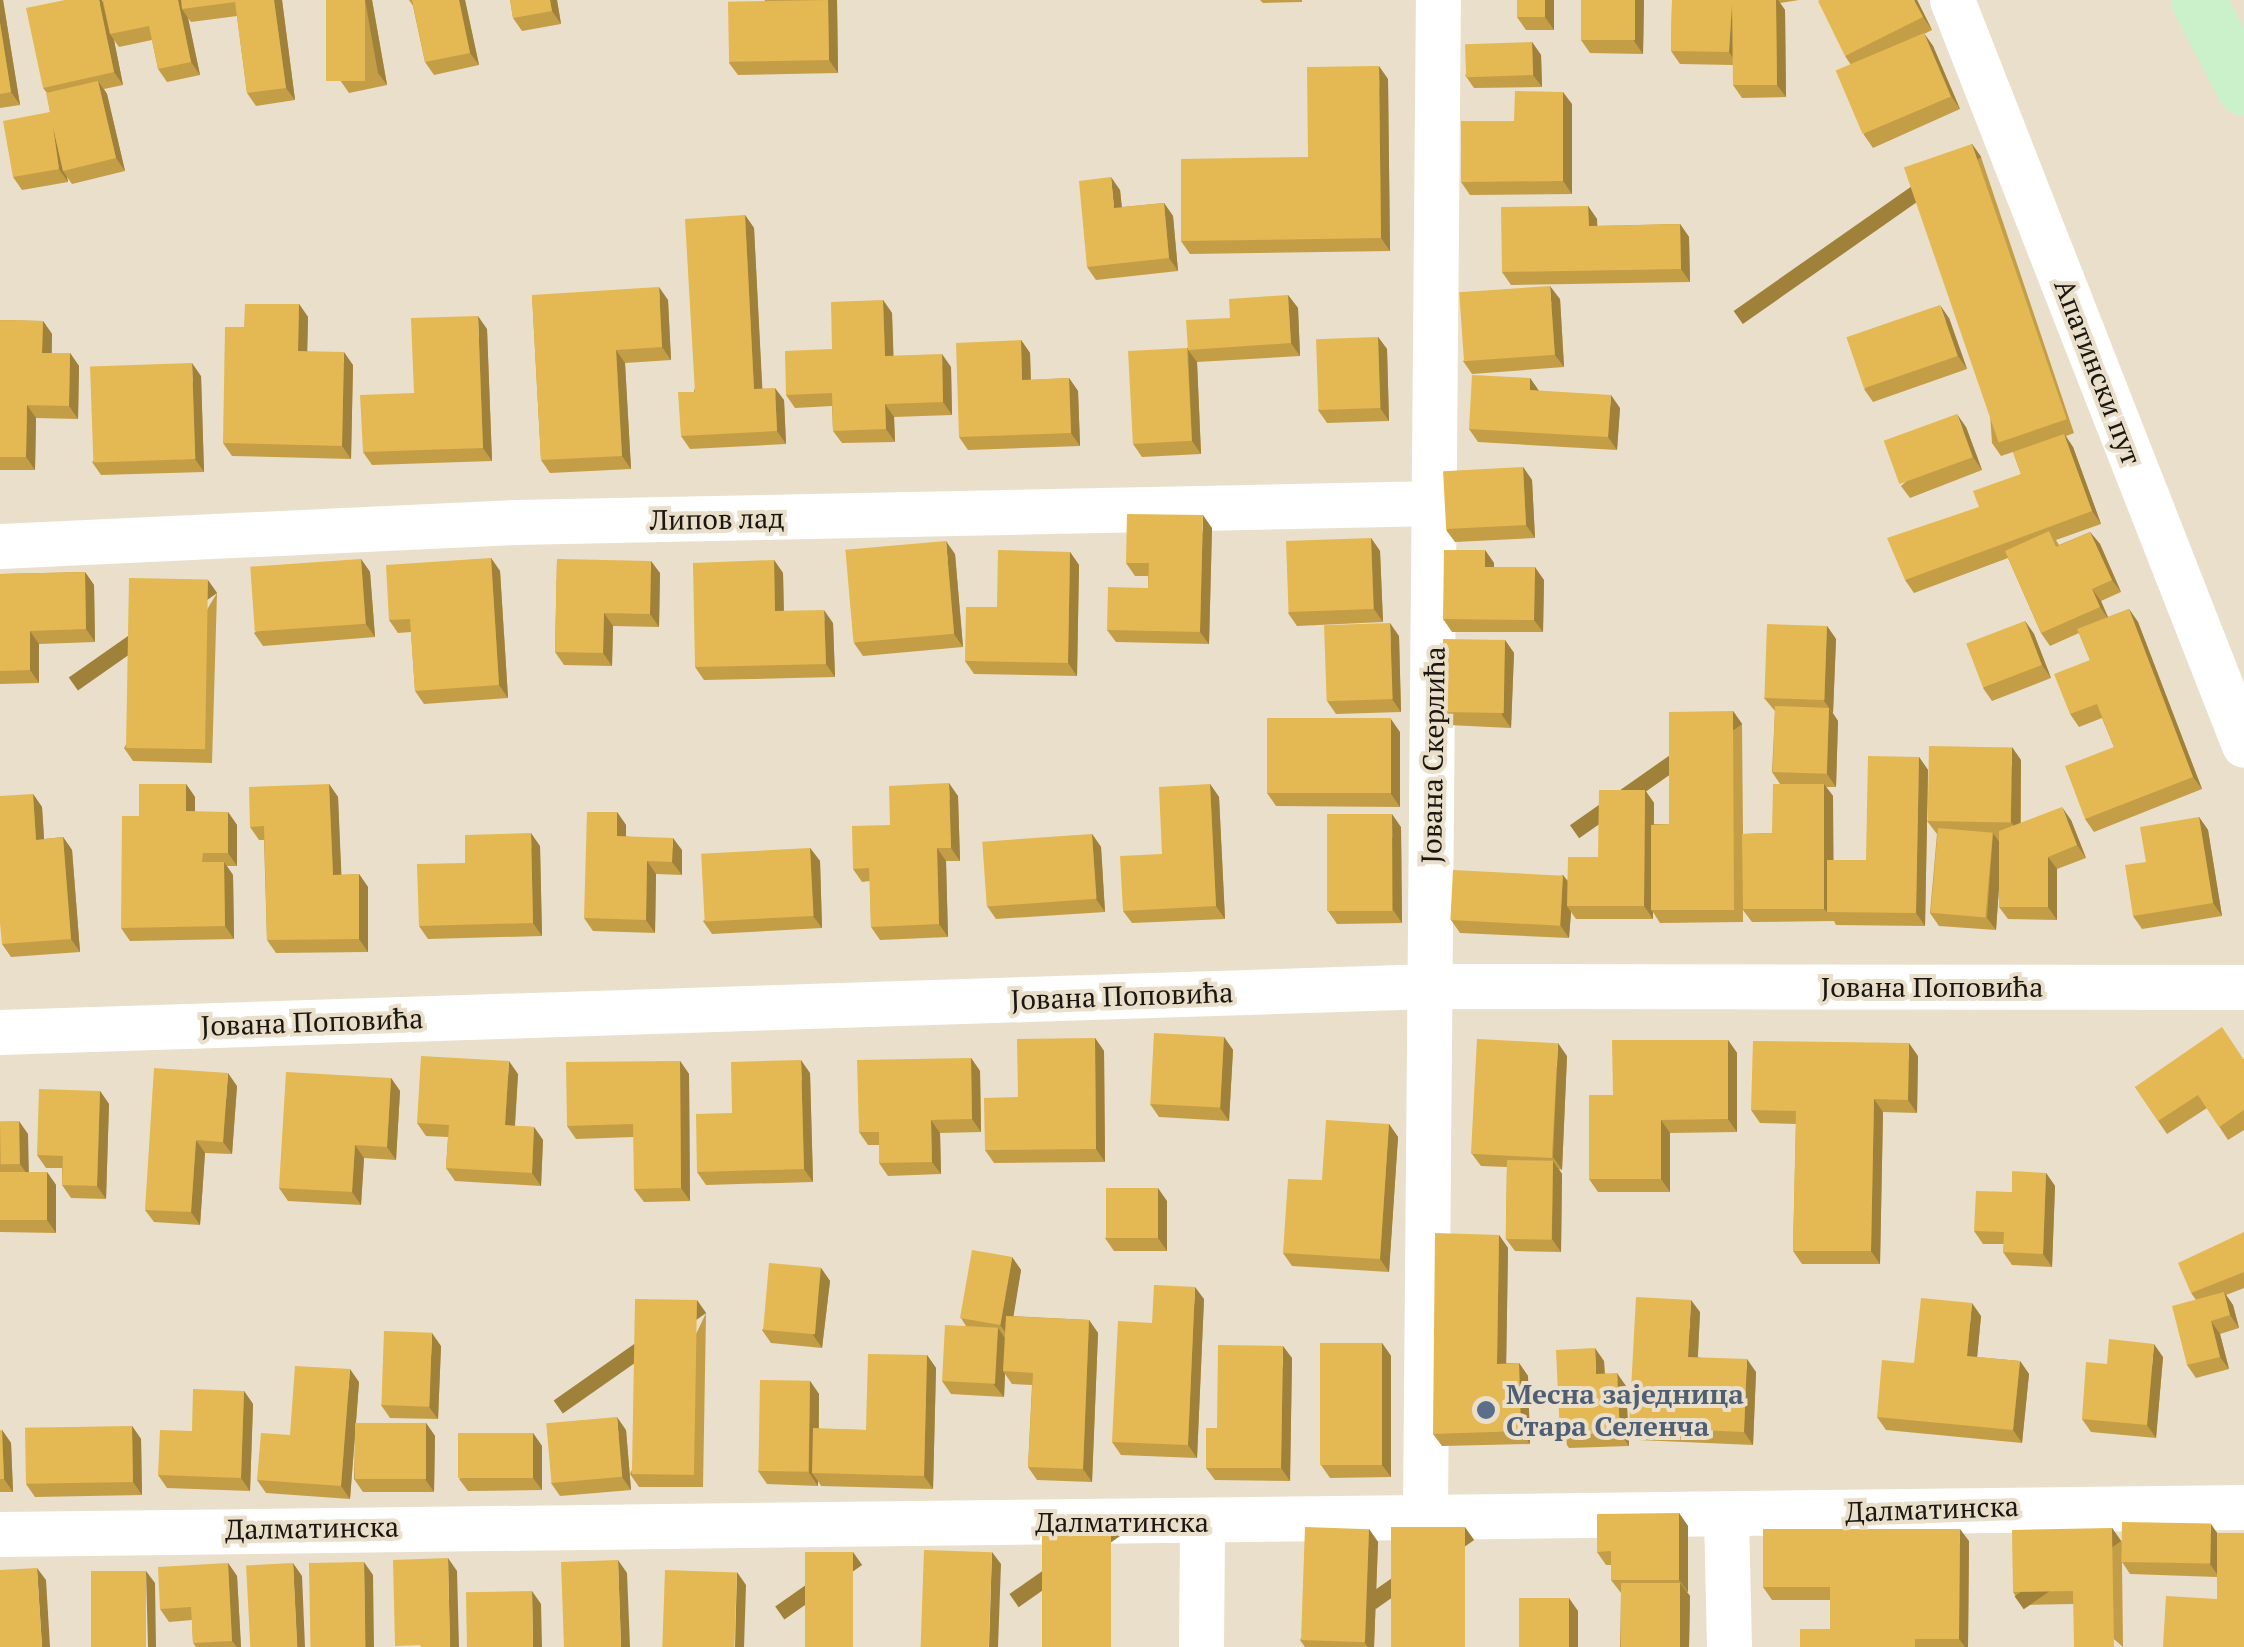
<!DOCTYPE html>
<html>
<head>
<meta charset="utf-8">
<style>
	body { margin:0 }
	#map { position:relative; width:2244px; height:1647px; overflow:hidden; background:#e9dfca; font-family:"PT Serif",serif }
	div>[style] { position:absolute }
	.street>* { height:45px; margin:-22.5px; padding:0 22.5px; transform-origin:22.5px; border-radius:22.5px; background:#fff }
	.primary>* { height:55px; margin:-27.5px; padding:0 27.5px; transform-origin:27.5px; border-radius:27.5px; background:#cbf1cb }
	.wall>* { inset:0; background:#c49e47 }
	.shaded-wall>* { inset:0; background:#a0813a; transform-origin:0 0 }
	.building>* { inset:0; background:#e4b853; transform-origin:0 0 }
	.dots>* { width:28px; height:28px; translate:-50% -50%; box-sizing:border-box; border:5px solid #e9dfca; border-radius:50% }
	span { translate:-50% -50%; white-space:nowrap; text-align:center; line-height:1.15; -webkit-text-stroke:8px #e9dfca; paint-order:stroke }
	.street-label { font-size:28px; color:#1b1710 }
	.service-label { font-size:28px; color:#4e5e75; font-weight:700 }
	.left { translate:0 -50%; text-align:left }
</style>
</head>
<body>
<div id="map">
	<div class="street">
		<i style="left:1952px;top:0;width:800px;rotate:68.6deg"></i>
		<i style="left:0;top:546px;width:516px;rotate:-2.67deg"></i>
		<i style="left:515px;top:522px;width:920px;rotate:-1.18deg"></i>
		<i style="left:0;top:1032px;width:1431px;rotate:-1.84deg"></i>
		<i style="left:1430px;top:986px;width:814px;rotate:0.07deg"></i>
		<i style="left:1425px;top:1510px;width:1510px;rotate:-89.51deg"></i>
		<i style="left:1726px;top:1515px;width:132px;rotate:88.7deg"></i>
		<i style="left:0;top:1534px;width:2244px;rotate:-0.69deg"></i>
		<i style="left:1201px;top:1647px;width:125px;rotate:-89.5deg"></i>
	</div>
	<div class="primary">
		<i style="left:2198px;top:0;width:99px;rotate:62.4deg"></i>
	</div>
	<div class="wall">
		<i style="clip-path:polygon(0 0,3px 0,20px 105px,0 108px)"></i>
		<i style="clip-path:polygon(103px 0,282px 0,295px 100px,256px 106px,247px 93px,237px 16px,191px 22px,188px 18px,200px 75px,167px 82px,158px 69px,152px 40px,119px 47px,114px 40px,123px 85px,104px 89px,107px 94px,125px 171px,72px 184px,67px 177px,68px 182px,22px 190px,13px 177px,50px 112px,47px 93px,43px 88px)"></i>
		<i style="clip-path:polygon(326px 0,372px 0,387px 85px,349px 93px,340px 80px)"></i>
		<i style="clip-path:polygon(409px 0,465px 0,479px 65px,434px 75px,425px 62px,413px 6px)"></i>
		<i style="clip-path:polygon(510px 0,557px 0,561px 24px,522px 31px,513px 18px)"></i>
		<i style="clip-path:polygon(765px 0,837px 0,838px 73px,738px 75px,729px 63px)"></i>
		<i style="clip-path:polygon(1260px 0,1302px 0,1302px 2px,1263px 3px)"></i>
		<i style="clip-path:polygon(1517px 0,1554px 0,1554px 30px,1526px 30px,1517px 17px)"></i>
		<i style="clip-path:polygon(1644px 0,1643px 54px,1590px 53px,1581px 40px)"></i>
		<i style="clip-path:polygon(1672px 0,1799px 0,1780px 3px,1785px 10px,1786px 97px,1742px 98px,1733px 85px,1733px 65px,1680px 64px,1671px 51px)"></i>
		<i style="clip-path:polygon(1917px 0,1932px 30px,1924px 34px,1933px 46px,1960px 109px,1873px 148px,1864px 135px,1851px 65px,1845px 56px)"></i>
		<i style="clip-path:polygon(1532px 42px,1541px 55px,1542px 87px,1474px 88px,1465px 75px)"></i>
		<i style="clip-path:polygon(1388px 79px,1390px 251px,1190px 254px,1181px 241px,1308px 157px)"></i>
		<i style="clip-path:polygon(1572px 104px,1572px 194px,1470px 195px,1461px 182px,1514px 121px)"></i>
		<i style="clip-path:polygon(1972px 144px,1981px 157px,2074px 433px,2066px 436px,2073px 447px,2101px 524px,2056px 540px,2059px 545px,2090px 532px,2100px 544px,2121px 592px,2101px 601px,2108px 617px,2129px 609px,2138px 622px,2202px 789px,2094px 832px,2085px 819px,2114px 747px,2102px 718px,2079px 727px,2070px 714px,2090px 660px,2079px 633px,2050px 646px,2041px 633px,2008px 558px,1914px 593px,1905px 580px,1979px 507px,2021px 474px,2013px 452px,2001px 456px,1992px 443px)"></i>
		<i style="clip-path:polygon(1120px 190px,1122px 207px,1164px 203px,1173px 216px,1178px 271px,1096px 280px,1087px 267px)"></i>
		<i style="clip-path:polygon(1588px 206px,1597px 219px,1597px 226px,1680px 224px,1689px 237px,1690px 282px,1511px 285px,1502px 272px)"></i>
		<i style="clip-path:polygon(745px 215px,754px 228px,762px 388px,784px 400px,786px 444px,690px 449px,681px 436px)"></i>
		<i style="clip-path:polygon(532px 295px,668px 300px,671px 360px,625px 363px,631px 469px,550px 473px,541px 460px)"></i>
		<i style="clip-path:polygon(1288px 295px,1298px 308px,1300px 356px,1197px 362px,1201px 454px,1142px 457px,1133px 444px,1187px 348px,1230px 318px)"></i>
		<i style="clip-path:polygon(1560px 299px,1564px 367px,1472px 374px,1463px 361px)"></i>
		<i style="clip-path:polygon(883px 300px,892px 313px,893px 356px,951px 367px,952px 415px,894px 417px,895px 442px,842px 443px,833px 431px,832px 406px,795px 408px,786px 395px)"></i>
		<i style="clip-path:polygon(299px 304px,308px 317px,307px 351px,353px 365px,351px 459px,232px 456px,223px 443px,244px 327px)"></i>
		<i style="clip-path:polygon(1949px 318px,1967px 369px,1873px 402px,1864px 389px)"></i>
		<i style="clip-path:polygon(0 320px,43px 321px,52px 334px,52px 353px,70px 353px,79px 366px,78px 419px,36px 418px,35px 470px,0 470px)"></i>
		<i style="clip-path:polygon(487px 329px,492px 461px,372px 465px,363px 452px)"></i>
		<i style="clip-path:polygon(1378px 337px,1387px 349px,1389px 421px,1327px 423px,1318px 410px)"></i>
		<i style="clip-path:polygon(1021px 340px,1030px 353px,1031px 380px,1069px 378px,1078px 391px,1080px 446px,968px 450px,959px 437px)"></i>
		<i style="clip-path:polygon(201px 376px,204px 472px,101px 475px,92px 462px)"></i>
		<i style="clip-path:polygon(1530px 378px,1539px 391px,1620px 408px,1617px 450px,1478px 442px,1469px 429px)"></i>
		<i style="clip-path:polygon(1966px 427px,1982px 470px,1910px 498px,1901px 486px)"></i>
		<i style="clip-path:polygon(1523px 467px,1532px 480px,1535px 538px,1455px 542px,1446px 530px)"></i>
		<i style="clip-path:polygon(1212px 528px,1209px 644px,1116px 642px,1107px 630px,1148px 588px,1148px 576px,1135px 576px,1126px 563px)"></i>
		<i style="clip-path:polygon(1371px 538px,1380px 551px,1383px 622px,1297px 626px,1288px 613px)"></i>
		<i style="clip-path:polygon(1485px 550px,1494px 563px,1494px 567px,1544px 580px,1543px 632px,1452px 632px,1443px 619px)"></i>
		<i style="clip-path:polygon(1070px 552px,1079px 565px,1077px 676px,974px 674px,965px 661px)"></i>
		<i style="clip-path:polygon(955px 554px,963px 647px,863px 656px,854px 643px)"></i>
		<i style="clip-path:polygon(491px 558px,500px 571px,508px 698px,424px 704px,415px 691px,411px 632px,398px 633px,389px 620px)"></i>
		<i style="clip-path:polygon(361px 559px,370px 572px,375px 637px,263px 646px,254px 633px)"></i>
		<i style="clip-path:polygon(557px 559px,660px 573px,659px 627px,613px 626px,612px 666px,564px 665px,555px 652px)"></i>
		<i style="clip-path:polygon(774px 560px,783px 573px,784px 611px,833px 623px,835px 677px,704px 680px,695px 667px)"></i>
		<i style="clip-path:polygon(85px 572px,94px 585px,95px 642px,39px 644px,39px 683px,0 684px,0 574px)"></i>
		<i style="clip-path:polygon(217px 593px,212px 763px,133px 761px,124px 748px)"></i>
		<i style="clip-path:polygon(2025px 621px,2034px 634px,2051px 678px,1992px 701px,1983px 688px)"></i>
		<i style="clip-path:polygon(1827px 626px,1836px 639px,1833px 713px,1838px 721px,1836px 787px,1826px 787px,1833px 796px,1833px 860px,1866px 860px,1919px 757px,1928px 770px,1925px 926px,1836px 925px,1834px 921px,1752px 922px,1743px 910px,1743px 922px,1660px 923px,1653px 912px,1653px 919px,1576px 919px,1571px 912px,1569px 938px,1460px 933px,1451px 920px,1563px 875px,1567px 880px,1598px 857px,1645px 790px,1654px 803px,1654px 824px,1669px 824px,1733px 711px,1742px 724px,1743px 834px,1772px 833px,1780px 784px,1772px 772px,1775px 711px,1764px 698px)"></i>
		<i style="clip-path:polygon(1399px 636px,1401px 712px,1336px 714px,1327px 701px)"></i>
		<i style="clip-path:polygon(1505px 640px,1514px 653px,1511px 728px,1448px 725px,1439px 712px)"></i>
		<i style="clip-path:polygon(1400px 732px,1400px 807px,1276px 806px,1267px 793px)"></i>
		<i style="clip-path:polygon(2021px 760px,2021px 823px,2071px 820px,2086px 858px,2057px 869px,2057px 920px,2008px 919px,1999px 907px,1999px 885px,1996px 930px,1939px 926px,1930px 913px,1937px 834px,1927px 821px)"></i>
		<i style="clip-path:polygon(186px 784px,195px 797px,195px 812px,228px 812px,237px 825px,237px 866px,227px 866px,233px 875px,234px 939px,130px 941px,121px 928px,139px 816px)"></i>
		<i style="clip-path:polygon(329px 784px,338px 797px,341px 875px,359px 874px,368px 887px,368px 952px,276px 953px,267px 940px,264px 840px,259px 840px,250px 827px)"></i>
		<i style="clip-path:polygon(1210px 784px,1219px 797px,1225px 919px,1132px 923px,1123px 911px)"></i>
		<i style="clip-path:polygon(33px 794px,42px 807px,44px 839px,63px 837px,72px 850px,80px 952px,11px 957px,2px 944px)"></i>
		<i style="clip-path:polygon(958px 796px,960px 861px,946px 861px,948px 937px,880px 940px,871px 927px,870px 881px,862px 882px,853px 869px,890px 825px)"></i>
		<i style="clip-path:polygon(617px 812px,626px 825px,626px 836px,682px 850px,682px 875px,656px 874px,655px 933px,593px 931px,584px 918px)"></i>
		<i style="clip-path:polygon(2199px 817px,2208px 830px,2222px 916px,2142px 929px,2133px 916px)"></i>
		<i style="clip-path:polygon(1401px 827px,1402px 923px,1337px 924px,1328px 911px)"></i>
		<i style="clip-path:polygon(1092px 834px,1101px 847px,1105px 912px,996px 919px,987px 906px)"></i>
		<i style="clip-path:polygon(540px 846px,542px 936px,428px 939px,419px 926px,465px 863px)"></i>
		<i style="clip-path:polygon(810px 848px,820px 861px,822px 928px,712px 934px,703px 921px)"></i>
		<i style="clip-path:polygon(1224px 1037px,1233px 1050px,1229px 1121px,1159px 1117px,1150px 1104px)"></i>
		<i style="clip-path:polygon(1095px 1038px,1104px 1051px,1105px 1162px,994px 1163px,985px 1150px,1018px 1097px)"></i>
		<i style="clip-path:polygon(1728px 1040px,1737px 1053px,1737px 1132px,1670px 1133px,1670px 1192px,1598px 1192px,1589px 1179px,1613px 1095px)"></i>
		<i style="clip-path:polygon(1567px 1056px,1562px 1170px,1559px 1169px,1562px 1174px,1561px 1252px,1515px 1251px,1506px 1239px,1507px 1167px,1481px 1166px,1472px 1154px)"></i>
		<i style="clip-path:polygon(1918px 1056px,1917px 1113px,1883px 1112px,1880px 1264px,1802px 1264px,1793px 1251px,1796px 1124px,1760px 1123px,1751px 1110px)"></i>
		<i style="clip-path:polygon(971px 1058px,980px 1071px,981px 1132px,940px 1133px,941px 1174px,888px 1176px,879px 1163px,879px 1145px,868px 1145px,859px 1132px)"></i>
		<i style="clip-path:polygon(2244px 1059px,2244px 1130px,2228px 1140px,2207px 1108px,2167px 1134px,2135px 1087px)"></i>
		<i style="clip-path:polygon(680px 1061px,689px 1074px,690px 1201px,644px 1202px,634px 1189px,634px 1137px,576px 1139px,567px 1126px)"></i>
		<i style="clip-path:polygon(810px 1073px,813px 1182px,706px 1185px,697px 1172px)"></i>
		<i style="clip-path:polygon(518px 1074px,515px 1126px,534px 1127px,543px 1140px,541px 1186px,455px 1181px,446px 1168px,448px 1137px,426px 1136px,417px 1123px)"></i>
		<i style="clip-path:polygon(391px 1078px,400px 1091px,396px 1160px,364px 1158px,361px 1205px,288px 1201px,279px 1188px)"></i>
		<i style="clip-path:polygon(237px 1086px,232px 1154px,205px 1153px,200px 1225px,154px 1222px,145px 1210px)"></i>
		<i style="clip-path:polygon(100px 1091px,109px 1104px,106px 1199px,71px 1198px,62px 1185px,62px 1168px,46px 1168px,37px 1155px)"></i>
		<i style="clip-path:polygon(0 1122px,28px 1134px,28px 1172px,47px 1172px,56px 1185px,56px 1233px,0 1232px)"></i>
		<i style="clip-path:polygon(1389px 1124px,1398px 1137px,1389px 1272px,1292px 1266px,1283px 1253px,1322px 1180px)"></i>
		<i style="clip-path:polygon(2046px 1173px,2055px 1186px,2052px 1267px,2012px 1265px,2003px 1252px,2004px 1244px,1983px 1244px,1974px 1231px,2012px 1192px)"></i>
		<i style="clip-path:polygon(1167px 1201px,1167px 1251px,1114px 1251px,1105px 1238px)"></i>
		<i style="clip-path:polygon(2244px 1232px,2244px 1288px,2226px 1295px,2233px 1305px,2239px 1328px,2220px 1334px,2229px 1369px,2196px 1378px,2187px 1365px,2196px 1300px,2191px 1293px)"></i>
		<i style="clip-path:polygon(1499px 1235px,1508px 1248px,1506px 1363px,1519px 1363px,1528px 1376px,1530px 1444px,1442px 1446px,1433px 1434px)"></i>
		<i style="clip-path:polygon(1012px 1257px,1021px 1270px,1013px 1316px,1089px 1320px,1098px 1333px,1092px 1482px,1037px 1480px,1028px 1467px,1032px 1385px,1012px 1384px,1005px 1374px,1004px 1397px,951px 1394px,942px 1381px,966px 1326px,961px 1318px)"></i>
		<i style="clip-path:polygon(821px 1268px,830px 1281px,822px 1348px,771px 1343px,762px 1330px)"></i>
		<i style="clip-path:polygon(1204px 1299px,1197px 1458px,1121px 1455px,1112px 1442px,1152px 1323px)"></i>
		<i style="clip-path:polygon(1700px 1312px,1698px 1357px,1756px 1372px,1753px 1445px,1638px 1440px,1629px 1427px)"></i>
		<i style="clip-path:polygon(706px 1313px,703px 1487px,639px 1487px,630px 1474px)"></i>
		<i style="clip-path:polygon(1981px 1316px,1977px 1357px,2020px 1361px,2029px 1374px,2022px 1443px,1886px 1430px,1877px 1417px,1914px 1363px)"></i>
		<i style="clip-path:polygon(1382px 1343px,1391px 1356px,1391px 1477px,1330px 1478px,1321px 1465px)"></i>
		<i style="clip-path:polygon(441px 1346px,438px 1419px,390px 1418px,381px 1405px)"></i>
		<i style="clip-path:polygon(927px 1355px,936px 1368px,933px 1489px,821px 1486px,818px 1481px,818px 1486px,767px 1484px,758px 1471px,810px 1381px,819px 1394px,819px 1429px,866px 1430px)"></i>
		<i style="clip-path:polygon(2163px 1357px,2156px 1438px,2091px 1432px,2082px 1419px)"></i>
		<i style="clip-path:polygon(1292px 1358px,1290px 1481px,1215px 1480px,1206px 1468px,1217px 1428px)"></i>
		<i style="clip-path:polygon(1604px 1361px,1605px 1373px,1626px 1386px,1629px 1446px,1569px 1448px,1560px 1435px)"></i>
		<i style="clip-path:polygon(359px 1382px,356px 1423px,426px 1423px,435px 1436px,434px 1492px,363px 1492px,354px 1479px,355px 1435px,350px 1499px,266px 1493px,257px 1480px,290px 1435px)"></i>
		<i style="clip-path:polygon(244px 1391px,253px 1404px,250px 1491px,167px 1488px,158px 1475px,192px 1431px)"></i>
		<i style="clip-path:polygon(132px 1426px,141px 1439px,142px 1495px,35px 1497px,26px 1484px)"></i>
		<i style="clip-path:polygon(0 1430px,2px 1430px,11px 1443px,13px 1492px,0 1492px)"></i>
		<i style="clip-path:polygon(626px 1430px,631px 1490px,560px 1496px,551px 1483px)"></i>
		<i style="clip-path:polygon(533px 1433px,542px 1446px,542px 1490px,468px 1491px,459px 1479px)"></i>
		<i style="clip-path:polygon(1679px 1513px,1688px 1526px,1688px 1592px,1687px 1592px,1690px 1596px,1689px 1647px,1620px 1647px,1621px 1593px,1611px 1580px,1611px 1565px,1606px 1565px,1597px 1552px)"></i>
		<i style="clip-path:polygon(2112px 1528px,2121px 1541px,2217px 1533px,2217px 1599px,2217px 1577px,2130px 1574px,2122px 1562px,2123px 1647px,2073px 1604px,2022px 1605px,2013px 1592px)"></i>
		<i style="clip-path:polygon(1369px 1529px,1378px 1542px,1374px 1647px,1305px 1647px,1300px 1640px)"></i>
		<i style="clip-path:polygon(1969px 1541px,1968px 1647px,1800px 1647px,1830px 1629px,1830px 1600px,1772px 1600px,1763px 1587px)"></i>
		<i style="clip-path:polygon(228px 1563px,237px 1576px,241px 1647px,196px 1647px,193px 1643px,192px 1620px,169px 1622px,160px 1609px)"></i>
	</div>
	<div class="shaded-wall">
		<i style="clip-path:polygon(0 0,3px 0,20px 105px,11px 92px,0 23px)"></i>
		<i style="clip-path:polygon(99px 0,102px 0,110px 34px,114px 40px,123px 85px,114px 72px)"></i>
		<i style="clip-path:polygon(178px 0,184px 0,182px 9px,188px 18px,200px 75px,191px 62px)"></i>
		<i style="clip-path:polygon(274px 0,282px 0,295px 100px,286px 88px)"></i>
		<i style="clip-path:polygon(365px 0,372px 0,387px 85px,378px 73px)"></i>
		<i style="clip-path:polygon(459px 0,465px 0,479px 65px,470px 53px)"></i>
		<i style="clip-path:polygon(550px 0,557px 0,561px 24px,552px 11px)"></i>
		<i style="clip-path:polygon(828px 0,837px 0,838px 73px,829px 60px)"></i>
		<i style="clip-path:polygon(1545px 0,1554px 0,1554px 30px,1545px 17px)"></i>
		<i style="clip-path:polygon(1635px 0,1644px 0,1643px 54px,1634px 41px)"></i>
		<i style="clip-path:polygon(1776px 0,1778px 0,1785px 10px,1786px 97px,1777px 85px)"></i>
		<i style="clip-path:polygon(1914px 0,1917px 0,1932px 30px,1923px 17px)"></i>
		<i style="clip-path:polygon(1732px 4px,1738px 65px,1729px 52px)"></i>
		<i style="clip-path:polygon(1924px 33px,1933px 46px,1960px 109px,1951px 96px)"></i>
		<i style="clip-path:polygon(1532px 42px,1541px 55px,1542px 87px,1533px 75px)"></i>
		<i style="clip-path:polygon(1379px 66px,1388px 79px,1390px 251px,1381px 238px)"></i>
		<i style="clip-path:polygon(98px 81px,107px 94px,125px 171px,116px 158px)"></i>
		<i style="clip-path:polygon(1563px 92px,1572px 104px,1572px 194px,1563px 181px)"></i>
		<i style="clip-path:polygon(53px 127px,63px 171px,67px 177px,68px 182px,59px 169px)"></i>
		<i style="left:1972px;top:144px;width:16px;height:291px;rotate:55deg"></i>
		<i style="clip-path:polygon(1111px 177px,1120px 190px,1123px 221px,1114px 208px)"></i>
		<i style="clip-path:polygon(1164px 203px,1173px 216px,1178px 271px,1169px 258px)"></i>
		<i style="clip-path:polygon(1588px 206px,1597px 219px,1598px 239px,1589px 226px)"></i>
		<i style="clip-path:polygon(745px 215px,754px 228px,763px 401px,754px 389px)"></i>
		<i style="clip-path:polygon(1680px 224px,1689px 237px,1690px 282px,1681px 269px)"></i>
		<i style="clip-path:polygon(1550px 286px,1560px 299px,1564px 367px,1555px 355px)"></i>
		<i style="clip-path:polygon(659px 287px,668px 300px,671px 360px,662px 347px)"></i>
		<i style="clip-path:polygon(1288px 295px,1298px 308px,1300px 356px,1291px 343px)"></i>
		<i style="clip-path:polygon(883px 300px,892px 313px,894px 369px,885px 356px)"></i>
		<i style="clip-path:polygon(299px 304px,308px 317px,307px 364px,298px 351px)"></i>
		<i style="clip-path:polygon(1940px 305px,1949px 318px,1967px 369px,1958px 356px)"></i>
		<i style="clip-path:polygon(478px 316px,487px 329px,492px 461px,483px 448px)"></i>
		<i style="clip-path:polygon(43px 321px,52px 334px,51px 366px,42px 353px)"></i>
		<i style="clip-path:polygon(1378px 337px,1387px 349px,1389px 421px,1380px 408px)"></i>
		<i style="clip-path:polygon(1021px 340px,1030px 353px,1031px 393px,1022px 380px)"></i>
		<i style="clip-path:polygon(616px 350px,625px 363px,631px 469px,622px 456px)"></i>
		<i style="clip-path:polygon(1188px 350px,1197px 362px,1201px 454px,1192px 441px)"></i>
		<i style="clip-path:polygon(344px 352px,353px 365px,351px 459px,342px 446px)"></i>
		<i style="clip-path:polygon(70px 353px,79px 366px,78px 419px,69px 406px)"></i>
		<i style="clip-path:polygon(942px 354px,951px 367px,952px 415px,943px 402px)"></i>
		<i style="clip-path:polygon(192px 363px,201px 376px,204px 472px,195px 459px)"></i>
		<i style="clip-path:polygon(1069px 378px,1078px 391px,1080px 446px,1071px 433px)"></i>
		<i style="clip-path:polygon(1530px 378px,1539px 391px,1530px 390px)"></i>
		<i style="clip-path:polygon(775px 388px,784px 400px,786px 444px,777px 431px)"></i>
		<i style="clip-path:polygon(1611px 395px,1620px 408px,1617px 450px,1608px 437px)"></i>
		<i style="clip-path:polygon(885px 404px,894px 417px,895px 442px,886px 429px)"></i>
		<i style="clip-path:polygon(27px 405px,36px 418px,35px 470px,26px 457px)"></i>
		<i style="clip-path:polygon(1957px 414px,1966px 427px,1982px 470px,1973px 457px)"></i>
		<i style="clip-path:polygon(2064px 434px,2073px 447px,2101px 524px,2092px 511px)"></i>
		<i style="clip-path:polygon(1523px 467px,1532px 480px,1535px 538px,1526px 525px)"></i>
		<i style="clip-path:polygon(1203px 515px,1212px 528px,1209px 644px,1200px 632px)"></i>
		<i style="clip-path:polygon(2090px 532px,2100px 544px,2121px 592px,2112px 580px)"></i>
		<i style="clip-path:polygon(1371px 538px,1380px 551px,1383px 622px,1374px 609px)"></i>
		<i style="clip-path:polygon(946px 541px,955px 554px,963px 647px,954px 634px)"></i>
		<i style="clip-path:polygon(1485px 550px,1494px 563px,1494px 580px,1485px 567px)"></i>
		<i style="clip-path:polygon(1070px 552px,1079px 565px,1077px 676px,1068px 663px)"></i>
		<i style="clip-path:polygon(491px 558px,500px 571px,508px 698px,499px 685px)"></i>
		<i style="clip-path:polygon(361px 559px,370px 572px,375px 637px,366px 624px)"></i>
		<i style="clip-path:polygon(774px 560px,783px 573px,784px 624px,775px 611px)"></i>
		<i style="clip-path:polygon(651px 561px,660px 573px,659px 627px,650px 614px)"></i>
		<i style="clip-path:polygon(1535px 567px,1544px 580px,1543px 632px,1534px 620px)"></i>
		<i style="clip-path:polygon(85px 572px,94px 585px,95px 642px,86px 629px)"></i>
		<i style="left:208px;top:580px;width:16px;height:170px;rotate:55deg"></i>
		<i style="clip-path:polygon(2092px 589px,2101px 601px,2109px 620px,2100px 607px)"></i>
		<i style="clip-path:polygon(2129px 609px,2138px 622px,2202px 789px,2193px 777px)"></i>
		<i style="clip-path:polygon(824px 610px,833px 623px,835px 677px,826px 664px)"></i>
		<i style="clip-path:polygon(604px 613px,613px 626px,612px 666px,603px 653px)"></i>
		<i style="clip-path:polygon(2025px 621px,2034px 634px,2051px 678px,2042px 665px)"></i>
		<i style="clip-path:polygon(1390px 623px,1399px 636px,1401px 712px,1392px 699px)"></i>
		<i style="clip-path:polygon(1827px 626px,1836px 639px,1833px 713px,1824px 701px)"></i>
		<i style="clip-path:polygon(30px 631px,39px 644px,39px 683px,30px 670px)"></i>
		<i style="clip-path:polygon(1505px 640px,1514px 653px,1511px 728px,1502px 715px)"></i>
		<i style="clip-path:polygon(1829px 708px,1838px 721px,1836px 787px,1827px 774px)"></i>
		<i style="left:1733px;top:711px;width:16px;height:199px;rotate:55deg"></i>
		<i style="clip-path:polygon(1391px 719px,1400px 732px,1400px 807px,1391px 794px)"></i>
		<i style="clip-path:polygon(2012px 747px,2021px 760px,2020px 835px,2011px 822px)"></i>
		<i style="clip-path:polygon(1919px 757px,1928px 770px,1925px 926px,1916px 913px)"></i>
		<i style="clip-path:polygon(949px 783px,958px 796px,960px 861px,951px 848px)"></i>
		<i style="clip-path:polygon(186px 784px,195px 797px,195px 824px,186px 811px)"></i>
		<i style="clip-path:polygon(329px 784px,338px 797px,342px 888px,333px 875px)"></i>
		<i style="clip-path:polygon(1210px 784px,1219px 797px,1225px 919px,1216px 906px)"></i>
		<i style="clip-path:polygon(1824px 784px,1833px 796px,1834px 912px,1827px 912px,1824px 909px)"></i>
		<i style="clip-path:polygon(1645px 790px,1654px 803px,1653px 910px,1651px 910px,1653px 912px,1653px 919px,1644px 906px)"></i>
		<i style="clip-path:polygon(33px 794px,42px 807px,45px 853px,36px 840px)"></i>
		<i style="clip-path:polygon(2062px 807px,2071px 820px,2086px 858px,2077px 845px)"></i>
		<i style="clip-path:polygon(228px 812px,237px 825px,237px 866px,228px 853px)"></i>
		<i style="clip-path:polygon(617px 812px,626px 825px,626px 849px,617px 836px)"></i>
		<i style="clip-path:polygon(1392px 814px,1401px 827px,1402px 923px,1393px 910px)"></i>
		<i style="clip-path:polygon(2199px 817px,2208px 830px,2222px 916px,2213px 903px)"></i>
		<i style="clip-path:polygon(531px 833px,540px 846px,542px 936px,533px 923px)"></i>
		<i style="clip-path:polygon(1993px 833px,2002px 846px,1996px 930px,1987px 918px)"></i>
		<i style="clip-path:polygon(1092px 834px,1101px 847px,1105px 912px,1096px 899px)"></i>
		<i style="clip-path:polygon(63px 837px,72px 850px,80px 952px,71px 939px)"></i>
		<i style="clip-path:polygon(673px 838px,682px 850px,682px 875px,672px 862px)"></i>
		<i style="clip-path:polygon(810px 848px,820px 861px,822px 928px,813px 916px)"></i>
		<i style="clip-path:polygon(937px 848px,946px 861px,948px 937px,939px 924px)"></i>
		<i style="clip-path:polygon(2048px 857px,2057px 869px,2057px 920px,2048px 907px)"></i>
		<i style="clip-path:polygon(647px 861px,656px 874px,655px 933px,646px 920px)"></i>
		<i style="clip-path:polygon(224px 862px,233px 875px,234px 939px,225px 926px)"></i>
		<i style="clip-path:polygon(359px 874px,368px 887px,368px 952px,359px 939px)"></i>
		<i style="clip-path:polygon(1563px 875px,1572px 888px,1567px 906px,1571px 912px,1569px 938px,1560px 925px)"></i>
		<i style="clip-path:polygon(1224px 1037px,1233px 1050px,1229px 1121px,1220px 1108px)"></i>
		<i style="clip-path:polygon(1095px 1038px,1104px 1051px,1105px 1162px,1096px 1149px)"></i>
		<i style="clip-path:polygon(1728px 1040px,1737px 1053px,1737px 1132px,1728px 1119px)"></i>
		<i style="clip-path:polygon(1558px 1043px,1567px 1056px,1562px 1170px,1553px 1157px)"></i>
		<i style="clip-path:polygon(1909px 1043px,1918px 1056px,1917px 1113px,1908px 1100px)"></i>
		<i style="clip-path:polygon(971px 1058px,980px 1071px,981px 1132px,972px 1119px)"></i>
		<i style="clip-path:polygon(801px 1060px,810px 1073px,813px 1182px,804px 1169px)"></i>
		<i style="clip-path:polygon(509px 1061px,518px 1074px,514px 1138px,505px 1125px)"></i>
		<i style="clip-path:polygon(680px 1061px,689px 1074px,690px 1201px,681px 1188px)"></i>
		<i style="clip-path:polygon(228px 1073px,237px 1086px,232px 1154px,223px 1142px)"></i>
		<i style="clip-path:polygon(391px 1078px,400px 1091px,396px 1160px,387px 1147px)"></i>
		<i style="clip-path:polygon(100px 1091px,109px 1104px,106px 1199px,97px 1186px)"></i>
		<i style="clip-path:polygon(1874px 1099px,1883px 1112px,1880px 1264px,1871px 1251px)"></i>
		<i style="clip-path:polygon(931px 1120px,940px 1133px,941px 1174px,932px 1162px)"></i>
		<i style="clip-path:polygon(1661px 1120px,1670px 1133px,1670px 1192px,1661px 1179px)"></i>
		<i style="clip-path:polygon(19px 1121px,28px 1134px,29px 1177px,20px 1164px)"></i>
		<i style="clip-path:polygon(1389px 1124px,1398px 1137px,1389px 1272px,1380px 1259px)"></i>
		<i style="clip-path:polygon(534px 1127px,543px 1140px,541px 1186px,532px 1173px)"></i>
		<i style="clip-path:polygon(196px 1140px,205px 1153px,200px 1225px,191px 1212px)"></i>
		<i style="clip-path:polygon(355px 1145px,364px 1158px,361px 1205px,352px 1192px)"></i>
		<i style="clip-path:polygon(1553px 1161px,1562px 1174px,1561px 1252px,1552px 1239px)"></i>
		<i style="clip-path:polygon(47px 1172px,56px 1185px,56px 1233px,47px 1220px)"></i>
		<i style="clip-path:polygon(2046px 1173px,2055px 1186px,2052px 1267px,2043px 1254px)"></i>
		<i style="clip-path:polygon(1158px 1188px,1167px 1201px,1167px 1251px,1158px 1238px)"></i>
		<i style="clip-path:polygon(1499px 1235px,1508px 1248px,1506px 1376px,1497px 1364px)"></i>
		<i style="clip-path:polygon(1012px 1257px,1021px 1270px,1010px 1338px,1000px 1325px)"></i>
		<i style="clip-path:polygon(821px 1268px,830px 1281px,822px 1348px,813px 1335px)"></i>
		<i style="clip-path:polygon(1195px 1287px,1204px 1299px,1197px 1458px,1188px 1445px)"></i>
		<i style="clip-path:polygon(2224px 1292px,2233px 1305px,2239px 1328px,2230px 1315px)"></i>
		<i style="left:697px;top:1300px;width:16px;height:175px;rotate:55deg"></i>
		<i style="clip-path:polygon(1691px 1300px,1700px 1312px,1697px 1369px,1688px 1357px)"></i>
		<i style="clip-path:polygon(1972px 1303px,1981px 1316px,1976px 1369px,1967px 1356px)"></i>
		<i style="clip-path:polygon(1089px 1320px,1098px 1333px,1092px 1482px,1083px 1469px)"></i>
		<i style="clip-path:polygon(2211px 1321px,2220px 1334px,2229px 1369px,2220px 1357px)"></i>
		<i style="clip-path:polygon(998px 1328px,1007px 1341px,1003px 1371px,1005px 1374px,1004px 1397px,994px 1385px)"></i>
		<i style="clip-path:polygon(432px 1333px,441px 1346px,438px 1419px,429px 1407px)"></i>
		<i style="clip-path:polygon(1382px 1343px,1391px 1356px,1391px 1477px,1382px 1465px)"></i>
		<i style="clip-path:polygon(2154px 1344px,2163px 1357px,2156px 1438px,2147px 1425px)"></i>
		<i style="clip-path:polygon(1283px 1346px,1292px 1358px,1290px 1481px,1281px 1468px)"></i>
		<i style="clip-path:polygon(1595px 1348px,1604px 1361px,1605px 1387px,1596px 1374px)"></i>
		<i style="clip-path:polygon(927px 1355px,936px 1368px,933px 1489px,924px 1476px)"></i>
		<i style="clip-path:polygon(1747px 1359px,1756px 1372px,1753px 1445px,1744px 1432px)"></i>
		<i style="clip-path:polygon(2020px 1361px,2029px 1374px,2022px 1443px,2013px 1430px)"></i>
		<i style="clip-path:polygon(1519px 1363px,1528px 1376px,1530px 1444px,1521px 1431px)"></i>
		<i style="clip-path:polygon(350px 1369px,359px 1382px,350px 1499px,341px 1486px)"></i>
		<i style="clip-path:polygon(1617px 1373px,1626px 1386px,1629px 1446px,1620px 1433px)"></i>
		<i style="clip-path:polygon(810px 1381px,819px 1394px,818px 1473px,812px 1473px,818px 1481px,818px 1486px,809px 1473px)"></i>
		<i style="clip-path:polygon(244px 1391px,253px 1404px,250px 1491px,241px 1478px)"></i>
		<i style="clip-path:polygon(617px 1417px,626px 1430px,631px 1490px,622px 1477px)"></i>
		<i style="clip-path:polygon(426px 1423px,435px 1436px,434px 1492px,425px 1479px)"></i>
		<i style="clip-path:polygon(132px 1426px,141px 1439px,142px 1495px,133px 1482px)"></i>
		<i style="clip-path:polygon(2px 1430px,11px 1443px,13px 1492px,4px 1479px)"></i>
		<i style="clip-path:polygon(533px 1433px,542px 1446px,542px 1490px,533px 1478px)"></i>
		<i style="clip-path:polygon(1679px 1513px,1688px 1526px,1688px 1592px,1679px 1580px)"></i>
		<i style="left:1111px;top:1523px;width:16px;height:124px;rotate:55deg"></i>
		<i style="clip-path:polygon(2211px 1524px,2220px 1537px,2219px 1577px,2210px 1564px)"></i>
		<i style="left:1465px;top:1527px;width:16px;height:120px;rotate:55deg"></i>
		<i style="left:2112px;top:1528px;width:16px;height:119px;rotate:55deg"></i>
		<i style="clip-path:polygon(1369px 1529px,1378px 1542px,1374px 1647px,1368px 1647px,1364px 1642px)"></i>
		<i style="clip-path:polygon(1960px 1529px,1969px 1541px,1968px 1647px,1965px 1647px,1959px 1639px)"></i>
		<i style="left:853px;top:1552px;width:16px;height:95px;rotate:55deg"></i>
		<i style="clip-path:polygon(992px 1552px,1001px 1564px,998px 1647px,989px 1647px)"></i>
		<i style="clip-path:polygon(448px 1558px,457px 1571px,459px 1647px,450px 1647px)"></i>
		<i style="clip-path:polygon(618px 1560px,627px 1573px,630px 1647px,621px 1647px)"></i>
		<i style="clip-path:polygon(364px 1562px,373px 1575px,374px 1647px,365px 1647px)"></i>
		<i style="clip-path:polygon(228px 1563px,237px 1576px,241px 1647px,237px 1647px,232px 1641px)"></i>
		<i style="clip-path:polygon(293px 1563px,302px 1576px,305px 1647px,297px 1647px)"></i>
		<i style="clip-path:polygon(37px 1568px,46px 1580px,50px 1647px,42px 1647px)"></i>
		<i style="clip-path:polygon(146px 1571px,155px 1583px,156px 1647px,148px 1647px)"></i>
		<i style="clip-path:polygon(737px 1572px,746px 1585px,744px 1647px,735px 1647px)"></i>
		<i style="clip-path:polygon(1680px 1583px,1690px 1596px,1689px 1647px,1680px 1647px)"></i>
		<i style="clip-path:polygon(532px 1591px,541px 1604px,542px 1647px,533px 1647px)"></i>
		<i style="clip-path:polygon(1569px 1598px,1578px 1611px,1578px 1647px,1569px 1647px)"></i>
	</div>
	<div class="building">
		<i style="clip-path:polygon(65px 0,99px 0,114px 72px,43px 88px,26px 8px)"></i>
		<i style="clip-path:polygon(103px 0,178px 0,191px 62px,158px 69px,149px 26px,110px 34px)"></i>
		<i style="clip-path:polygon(181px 0,274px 0,286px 88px,247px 93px,235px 2px,182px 9px)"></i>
		<i style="left:326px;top:0;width:39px;height:81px"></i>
		<i style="clip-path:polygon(412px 0,459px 0,470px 53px,425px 62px)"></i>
		<i style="clip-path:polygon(510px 0,550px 0,552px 11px,513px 18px)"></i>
		<i style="left:828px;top:0;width:60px;height:100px;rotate:89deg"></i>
		<i style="left:1517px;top:0;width:28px;height:17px"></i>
		<i style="left:1581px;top:0;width:54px;height:40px"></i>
		<i style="clip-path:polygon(1672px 0,1776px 0,1777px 85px,1733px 85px,1732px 4px,1729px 52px,1671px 51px)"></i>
		<i style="clip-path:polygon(1820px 0,1914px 0,1923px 17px,1845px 56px,1818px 1px)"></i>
		<i style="clip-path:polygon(0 23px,11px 92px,0 94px)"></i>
		<i style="left:1924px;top:33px;width:69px;height:96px;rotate:67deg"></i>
		<i style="left:1532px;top:42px;width:33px;height:67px;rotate:88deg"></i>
		<i style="clip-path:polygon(1379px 66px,1381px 238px,1181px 241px,1181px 159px,1308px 157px,1307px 67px)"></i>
		<i style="clip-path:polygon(98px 81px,116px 158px,63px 171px,53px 127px,59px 169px,13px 177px,3px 121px,50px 112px,46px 93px)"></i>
		<i style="clip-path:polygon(1515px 91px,1563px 92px,1563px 181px,1461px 182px,1461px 121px,1514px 121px)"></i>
		<i style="left:1972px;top:144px;width:291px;height:72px;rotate:71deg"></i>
		<i style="clip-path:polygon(1111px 177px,1114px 208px,1164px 203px,1169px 258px,1087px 267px,1079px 181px)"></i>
		<i style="clip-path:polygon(1588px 206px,1589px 226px,1680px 224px,1681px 269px,1502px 272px,1501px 207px)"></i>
		<i style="clip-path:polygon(745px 215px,754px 389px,775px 388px,777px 431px,681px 436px,678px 392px,695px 392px,685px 219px)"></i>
		<i style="left:1550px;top:286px;width:69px;height:91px;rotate:86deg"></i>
		<i style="clip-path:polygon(659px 287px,662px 347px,616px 350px,622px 456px,541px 460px,532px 295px)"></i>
		<i style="clip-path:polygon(1288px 295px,1291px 343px,1188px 350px,1186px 320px,1230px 318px,1229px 299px)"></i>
		<i style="clip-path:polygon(883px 300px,885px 356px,942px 354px,943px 402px,885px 404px,886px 429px,833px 431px,832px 393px,786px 395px,785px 351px,832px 349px,831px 302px)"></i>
		<i style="clip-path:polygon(245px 304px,299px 304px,298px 351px,344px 352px,342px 446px,223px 443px,225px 327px,244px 327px)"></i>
		<i style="left:1940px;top:305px;width:54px;height:99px;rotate:71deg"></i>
		<i style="clip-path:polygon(478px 316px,483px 448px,363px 452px,360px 395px,414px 393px,411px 318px)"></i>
		<i style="clip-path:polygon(0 320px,43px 321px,42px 353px,70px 353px,69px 406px,27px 405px,26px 457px,0 457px)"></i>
		<i style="left:1378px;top:337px;width:71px;height:62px;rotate:88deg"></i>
		<i style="clip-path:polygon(1021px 340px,1022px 380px,1069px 378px,1071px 433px,959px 437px,956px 343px)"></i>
		<i style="left:1187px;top:348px;width:93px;height:59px;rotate:87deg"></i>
		<i style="left:192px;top:363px;width:96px;height:102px;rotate:88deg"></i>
		<i style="clip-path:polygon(1472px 375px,1530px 378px,1530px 390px,1611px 395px,1608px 437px,1469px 429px)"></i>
		<i style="left:1957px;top:414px;width:46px;height:78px;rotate:70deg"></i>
		<i style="clip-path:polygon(2064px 434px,2092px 511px,1905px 580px,1887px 538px,1979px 507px,1973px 491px,2021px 474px,2013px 452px)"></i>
		<i style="left:1523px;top:467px;width:58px;height:80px;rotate:87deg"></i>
		<i style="clip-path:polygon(1127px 514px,1203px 515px,1200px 632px,1107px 630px,1108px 587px,1148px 588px,1149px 563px,1126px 563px)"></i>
		<i style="clip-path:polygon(2049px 531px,2056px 547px,2090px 532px,2112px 580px,2092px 589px,2100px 607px,2041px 633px,2005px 551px)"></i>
		<i style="left:1371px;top:538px;width:71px;height:85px;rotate:88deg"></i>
		<i style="left:946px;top:541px;width:93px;height:101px;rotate:85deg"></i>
		<i style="clip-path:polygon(998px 550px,1070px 552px,1068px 663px,965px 661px,966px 607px,997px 607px)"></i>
		<i style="clip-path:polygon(1444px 550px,1485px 550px,1485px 567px,1535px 567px,1534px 620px,1443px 619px)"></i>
		<i style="clip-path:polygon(491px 558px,499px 685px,415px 691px,410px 619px,389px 620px,386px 565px)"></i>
		<i style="left:361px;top:559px;width:65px;height:111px;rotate:86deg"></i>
		<i style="clip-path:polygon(557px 559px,651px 561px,650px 614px,604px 613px,603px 653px,555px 652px)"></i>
		<i style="clip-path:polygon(774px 560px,775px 611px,824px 610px,826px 664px,695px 667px,693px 563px)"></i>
		<i style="clip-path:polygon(85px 572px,86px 629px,30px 631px,30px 670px,0 671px,0 574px)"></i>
		<i style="left:129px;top:578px;width:79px;height:170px;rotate:1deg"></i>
		<i style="clip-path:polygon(2129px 609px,2193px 777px,2085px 819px,2065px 766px,2114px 747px,2097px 704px,2070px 714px,2054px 674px,2090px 660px,2077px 629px)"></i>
		<i style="left:2025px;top:621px;width:47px;height:63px;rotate:69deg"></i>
		<i style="left:1390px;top:623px;width:76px;height:66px;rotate:88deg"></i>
		<i style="left:1767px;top:624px;width:60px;height:74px;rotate:2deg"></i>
		<i style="left:1443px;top:639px;width:62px;height:73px;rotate:1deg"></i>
		<i style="left:1775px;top:706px;width:54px;height:66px;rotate:2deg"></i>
		<i style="clip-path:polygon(1733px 711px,1734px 910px,1651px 910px,1651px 825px,1669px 824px,1669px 712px)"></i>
		<i style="left:1267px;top:718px;width:124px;height:75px"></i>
		<i style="left:1929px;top:746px;width:83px;height:75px;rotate:1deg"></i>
		<i style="clip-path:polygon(1868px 756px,1919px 757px,1916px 913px,1827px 912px,1827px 860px,1866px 860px)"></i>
		<i style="clip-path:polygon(949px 783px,951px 848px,937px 848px,939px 924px,871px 927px,869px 868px,853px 869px,852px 826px,890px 825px,889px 786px)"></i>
		<i style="clip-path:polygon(139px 784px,186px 784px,186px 811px,228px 812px,228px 853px,203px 853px,202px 862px,224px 862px,225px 926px,121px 928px,122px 816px,139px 816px)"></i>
		<i style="clip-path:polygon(329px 784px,333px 875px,359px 874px,359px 939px,267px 940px,264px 826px,250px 827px,249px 787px)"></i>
		<i style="clip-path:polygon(1210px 784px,1216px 906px,1123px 911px,1120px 856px,1162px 854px,1159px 787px)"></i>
		<i style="clip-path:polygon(1773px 784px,1824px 784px,1824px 909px,1743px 909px,1742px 834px,1772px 833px)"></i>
		<i style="clip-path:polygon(1599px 790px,1645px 790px,1644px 906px,1567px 906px,1568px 857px,1598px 857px)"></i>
		<i style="clip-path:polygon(33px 794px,36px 840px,63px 837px,71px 939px,2px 944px,0 923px,0 796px)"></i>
		<i style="clip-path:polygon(2062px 807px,2077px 845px,2048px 857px,2048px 907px,1999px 907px,1999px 831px)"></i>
		<i style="clip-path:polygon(587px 812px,617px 812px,617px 836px,673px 838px,672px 862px,647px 861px,646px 920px,584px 918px)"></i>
		<i style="left:1327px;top:814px;width:65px;height:97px"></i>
		<i style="clip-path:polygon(2199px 817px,2213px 903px,2133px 916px,2125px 865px,2146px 862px,2140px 827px)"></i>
		<i style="left:1938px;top:828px;width:55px;height:85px;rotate:5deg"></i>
		<i style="clip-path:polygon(531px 833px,533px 923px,419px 926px,417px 864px,465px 863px,465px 835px)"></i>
		<i style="left:1092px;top:834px;width:65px;height:110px;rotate:86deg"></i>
		<i style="left:810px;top:848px;width:68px;height:109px;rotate:87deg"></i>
		<i style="left:1453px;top:870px;width:110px;height:50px;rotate:3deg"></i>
		<i style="clip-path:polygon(2222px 1027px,2244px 1060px,2244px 1110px,2219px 1127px,2198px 1095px,2158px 1121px,2135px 1087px)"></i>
		<i style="left:1154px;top:1033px;width:70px;height:71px;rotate:3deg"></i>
		<i style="clip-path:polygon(1095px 1038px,1096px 1149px,985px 1150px,984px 1098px,1018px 1097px,1017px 1039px)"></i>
		<i style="left:1477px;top:1039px;width:81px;height:115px;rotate:3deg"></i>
		<i style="clip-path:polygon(1612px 1040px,1728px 1040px,1728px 1119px,1661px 1120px,1661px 1179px,1589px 1179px,1589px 1095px,1613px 1095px)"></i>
		<i style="clip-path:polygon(1753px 1041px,1909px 1043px,1908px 1100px,1874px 1099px,1871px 1251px,1793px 1251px,1796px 1111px,1751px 1110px)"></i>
		<i style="clip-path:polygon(421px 1056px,509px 1061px,505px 1125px,534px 1127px,532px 1173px,446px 1168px,449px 1125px,417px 1123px)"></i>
		<i style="clip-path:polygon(971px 1058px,972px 1119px,931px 1120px,932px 1162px,879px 1163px,879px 1132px,859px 1132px,857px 1060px)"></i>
		<i style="clip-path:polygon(801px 1060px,804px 1169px,697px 1172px,696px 1114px,732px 1113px,731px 1062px)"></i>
		<i style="clip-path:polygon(680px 1061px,681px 1188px,634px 1189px,633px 1124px,567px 1126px,566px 1062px)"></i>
		<i style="clip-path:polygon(154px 1068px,228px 1073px,223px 1142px,196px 1140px,191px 1212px,145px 1210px)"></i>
		<i style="clip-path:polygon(286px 1072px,391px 1078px,387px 1147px,355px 1145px,352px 1192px,279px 1188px)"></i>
		<i style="clip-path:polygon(39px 1089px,100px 1091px,97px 1186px,62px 1185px,63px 1156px,37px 1155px)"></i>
		<i style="clip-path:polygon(1326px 1120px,1389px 1124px,1380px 1259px,1283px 1253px,1288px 1179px,1322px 1180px)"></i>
		<i style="left:19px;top:1121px;width:43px;height:19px;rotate:89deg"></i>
		<i style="left:1507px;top:1160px;width:46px;height:79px;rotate:1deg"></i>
		<i style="clip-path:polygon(2012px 1171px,2046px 1173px,2043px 1254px,2003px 1252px,2004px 1232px,1974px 1231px,1976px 1191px,2012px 1192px)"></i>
		<i style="left:0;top:1172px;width:47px;height:48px"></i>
		<i style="left:1106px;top:1188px;width:52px;height:50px"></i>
		<i style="clip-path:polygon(2244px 1232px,2244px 1272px,2191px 1293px,2178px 1263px)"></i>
		<i style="clip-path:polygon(1435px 1233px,1499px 1235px,1497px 1364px,1519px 1363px,1521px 1431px,1433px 1434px)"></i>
		<i style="left:972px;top:1250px;width:41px;height:69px;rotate:10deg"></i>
		<i style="left:769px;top:1263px;width:52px;height:67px;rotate:5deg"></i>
		<i style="clip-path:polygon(1154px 1285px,1195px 1287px,1188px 1445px,1112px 1442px,1118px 1321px,1152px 1323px)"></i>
		<i style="clip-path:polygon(2224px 1292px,2230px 1315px,2211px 1321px,2220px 1357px,2187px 1365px,2172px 1306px)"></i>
		<i style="clip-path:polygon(1636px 1297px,1691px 1300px,1688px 1357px,1747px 1359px,1744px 1432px,1629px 1427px)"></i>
		<i style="clip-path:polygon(1921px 1298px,1972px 1303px,1967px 1356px,2020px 1361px,2013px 1430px,1877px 1417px,1882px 1360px,1914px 1363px)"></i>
		<i style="left:635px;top:1299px;width:62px;height:175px;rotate:1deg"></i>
		<i style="clip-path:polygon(1006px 1316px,1089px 1320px,1083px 1469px,1028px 1467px,1033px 1373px,1003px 1371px)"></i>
		<i style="left:945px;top:1325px;width:53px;height:56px;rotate:3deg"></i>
		<i style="left:384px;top:1331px;width:48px;height:74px;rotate:2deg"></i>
		<i style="clip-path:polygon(2109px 1339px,2154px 1344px,2147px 1425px,2082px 1419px,2086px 1362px,2107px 1364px)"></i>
		<i style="left:1320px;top:1343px;width:62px;height:122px"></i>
		<i style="clip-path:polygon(1218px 1345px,1283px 1346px,1281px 1468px,1206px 1468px,1206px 1428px,1217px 1428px)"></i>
		<i style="clip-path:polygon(1595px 1348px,1596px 1374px,1617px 1373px,1620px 1433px,1560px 1435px,1556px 1350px)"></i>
		<i style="clip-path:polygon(868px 1354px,927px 1355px,924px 1476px,812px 1473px,813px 1428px,866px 1430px)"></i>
		<i style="clip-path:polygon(295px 1366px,350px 1369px,341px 1486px,257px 1480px,261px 1433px,290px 1435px)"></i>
		<i style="left:760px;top:1380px;width:50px;height:91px;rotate:1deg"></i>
		<i style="clip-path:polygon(193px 1389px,244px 1391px,241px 1478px,158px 1475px,160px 1430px,192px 1431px)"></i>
		<i style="left:617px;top:1417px;width:60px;height:71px;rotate:85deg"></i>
		<i style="left:355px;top:1423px;width:71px;height:56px"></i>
		<i style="left:132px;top:1426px;width:56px;height:107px;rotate:89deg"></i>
		<i style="clip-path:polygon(0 1430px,2px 1430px,4px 1479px,0 1479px)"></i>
		<i style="left:533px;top:1433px;width:45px;height:75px;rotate:90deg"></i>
		<i style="clip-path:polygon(1679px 1513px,1679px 1580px,1611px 1580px,1611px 1551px,1597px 1552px,1597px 1514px)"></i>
		<i style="left:2122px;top:1522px;width:89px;height:40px;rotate:1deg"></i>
		<i style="left:1111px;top:1523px;width:124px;height:69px;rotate:90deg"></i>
		<i style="left:1305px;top:1527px;width:64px;height:113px;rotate:2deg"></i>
		<i style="left:1465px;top:1527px;width:120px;height:74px;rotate:90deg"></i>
		<i style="clip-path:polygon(2112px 1528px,2114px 1647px,2074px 1647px,2073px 1591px,2013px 1592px,2012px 1530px)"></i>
		<i style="clip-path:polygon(1763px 1529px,1960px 1529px,1959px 1639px,1915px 1639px,1915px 1647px,1800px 1647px,1800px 1629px,1830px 1629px,1830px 1587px,1763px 1587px)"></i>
		<i style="clip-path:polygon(2217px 1533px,2244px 1533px,2244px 1647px,2163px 1647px,2166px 1596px,2217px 1599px)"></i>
		<i style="left:924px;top:1550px;width:68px;height:97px;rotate:2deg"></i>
		<i style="left:805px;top:1552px;width:48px;height:95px"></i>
		<i style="clip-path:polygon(448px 1558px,450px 1647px,421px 1647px,420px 1645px,395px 1646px,393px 1560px)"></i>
		<i style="left:618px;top:1560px;width:87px;height:57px;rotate:88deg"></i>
		<i style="left:364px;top:1562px;width:85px;height:55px;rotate:89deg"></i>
		<i style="clip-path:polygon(228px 1563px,232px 1641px,193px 1643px,191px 1607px,160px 1609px,158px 1567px)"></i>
		<i style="left:293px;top:1563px;width:84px;height:47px;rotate:87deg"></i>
		<i style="clip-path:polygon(37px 1568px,42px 1647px,0 1647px,0 1570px)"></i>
		<i style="left:665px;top:1570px;width:72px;height:77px;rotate:2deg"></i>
		<i style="left:91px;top:1571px;width:55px;height:76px"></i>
		<i style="left:1621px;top:1583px;width:59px;height:64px"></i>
		<i style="left:532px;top:1591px;width:56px;height:66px;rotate:89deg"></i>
		<i style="left:1519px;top:1598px;width:50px;height:49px"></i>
	</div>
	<div class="dots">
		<i style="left:1486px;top:1410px;background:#5c6f8a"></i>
	</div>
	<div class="street-label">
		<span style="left:2098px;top:372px;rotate:69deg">Апатински пут</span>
		<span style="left:717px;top:519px;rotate:-1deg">Липов лад</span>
		<span style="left:1433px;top:755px;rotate:-89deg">Јована Скерлића</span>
		<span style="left:1932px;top:987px">Јована Поповића</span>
		<span style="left:1122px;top:996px;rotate:-2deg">Јована Поповића</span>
		<span style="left:312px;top:1022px;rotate:-2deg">Јована Поповића</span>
		<span style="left:1932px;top:1509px;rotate:-2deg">Далматинска</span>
		<span style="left:1122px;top:1522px">Далматинска</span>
		<span style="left:312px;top:1528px;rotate:-1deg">Далматинска</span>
	</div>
	<div class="service-label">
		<span class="left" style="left:1506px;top:1410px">Месна заједница<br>Стара Селенча</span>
	</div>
</div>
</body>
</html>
